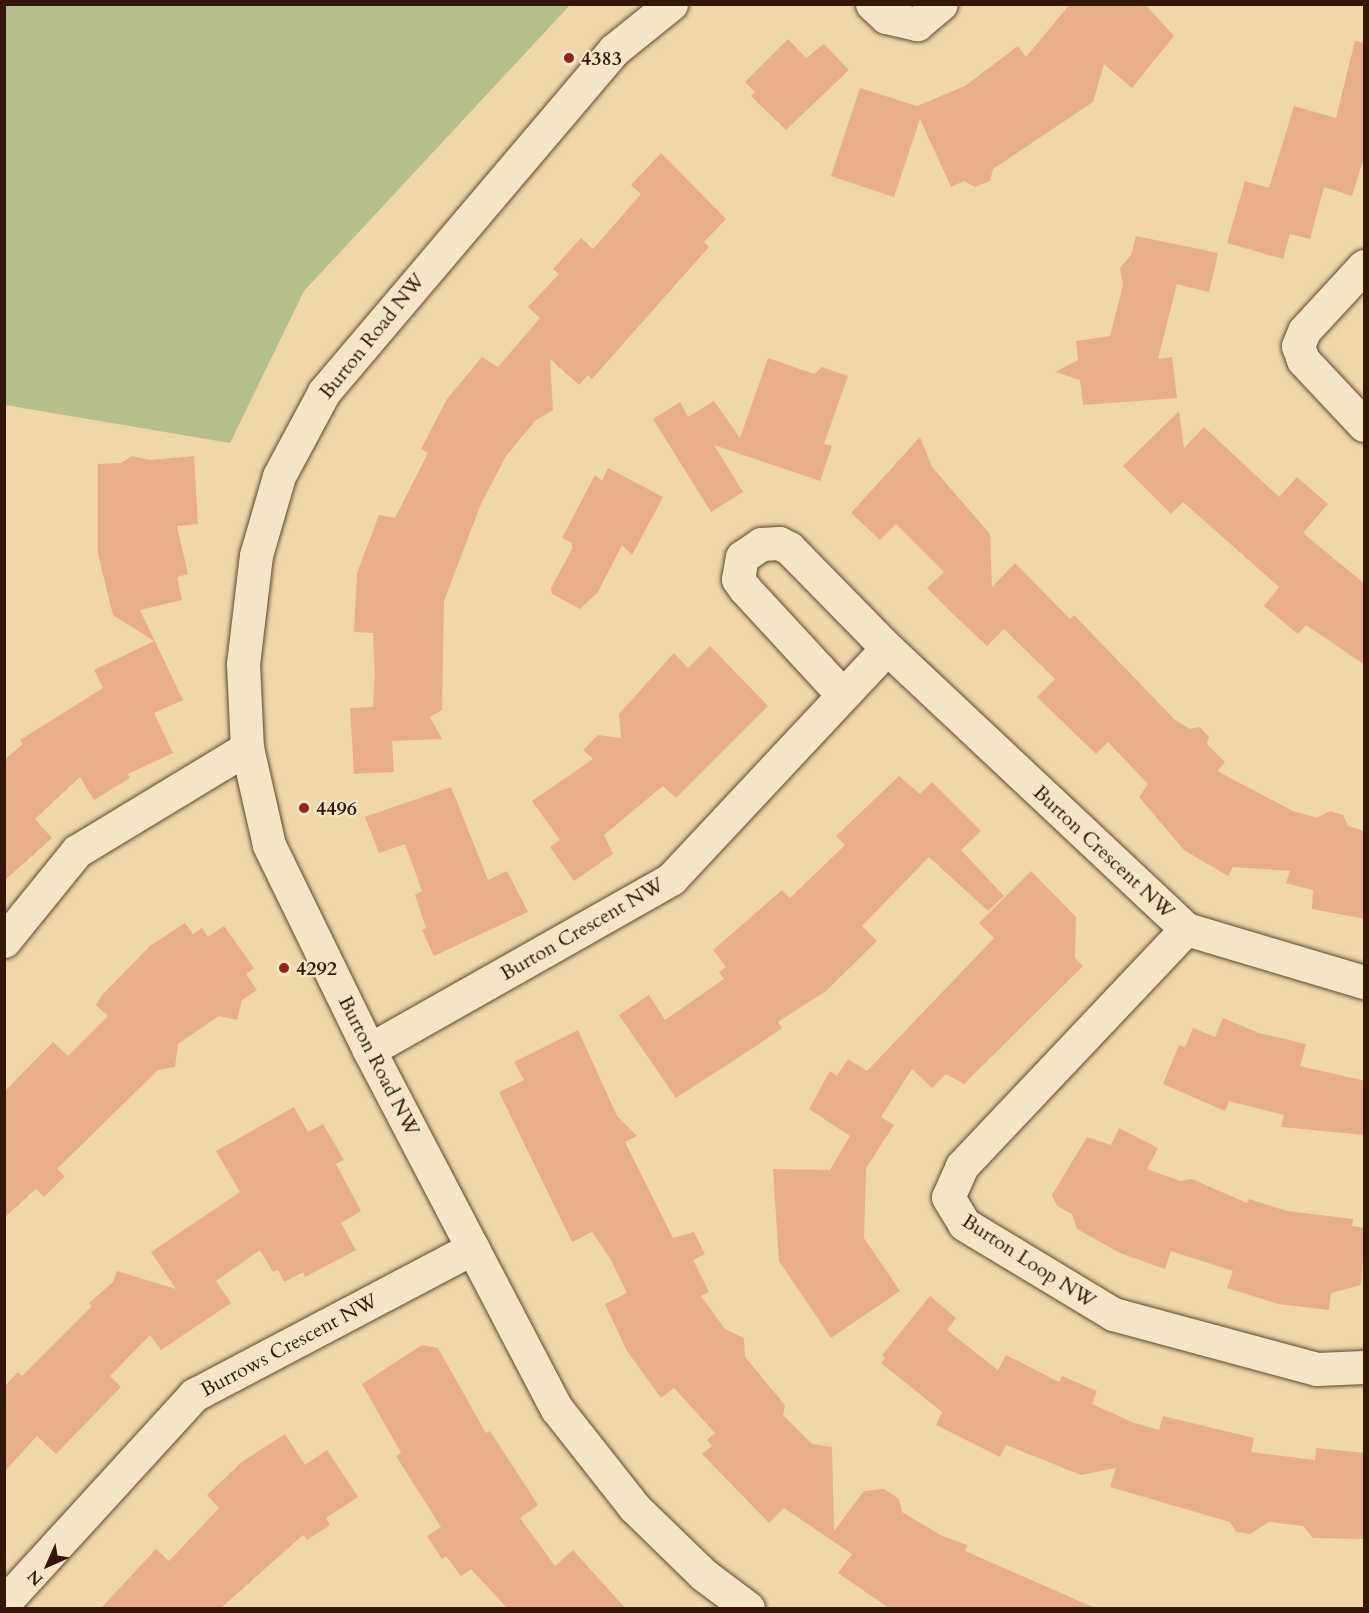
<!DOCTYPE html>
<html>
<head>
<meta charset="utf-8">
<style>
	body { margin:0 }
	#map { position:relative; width:1369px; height:1613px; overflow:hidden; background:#efd7a9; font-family:Cardo,serif }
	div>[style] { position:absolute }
	.green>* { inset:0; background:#b4bf8c }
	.building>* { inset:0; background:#e8ae89 }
	.roads { filter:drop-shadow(0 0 2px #644630) drop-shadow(0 0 2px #644630) }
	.minor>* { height:33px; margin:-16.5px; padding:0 16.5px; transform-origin:16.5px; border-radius:16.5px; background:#f5e5c7 }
	.tertiary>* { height:33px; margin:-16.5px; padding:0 16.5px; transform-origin:16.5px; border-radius:16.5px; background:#f5e5c7 }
	.dots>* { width:16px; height:16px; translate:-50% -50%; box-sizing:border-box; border:3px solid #f5e5c7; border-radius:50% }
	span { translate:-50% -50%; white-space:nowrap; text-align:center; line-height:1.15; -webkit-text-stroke:4.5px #f5e5c7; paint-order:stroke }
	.poi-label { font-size:20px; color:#351607; font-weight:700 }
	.left { translate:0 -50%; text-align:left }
	.street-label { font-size:20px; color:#351607 }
	.frame { position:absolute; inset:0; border:6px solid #351607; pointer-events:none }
	.north { position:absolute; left:18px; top:1535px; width:60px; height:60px; -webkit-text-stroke:4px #f5e5c7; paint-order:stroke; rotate:225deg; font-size:16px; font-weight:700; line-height:24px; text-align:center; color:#351607 }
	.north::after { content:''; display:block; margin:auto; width:21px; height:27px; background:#351607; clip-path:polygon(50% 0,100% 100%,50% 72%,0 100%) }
</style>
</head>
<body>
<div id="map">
	<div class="green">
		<i style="clip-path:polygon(4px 5px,5px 4px,570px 5px,304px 291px,230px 443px,5px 405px)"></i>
	</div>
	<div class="building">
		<i style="clip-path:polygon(1070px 4px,1145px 4px,1174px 36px,1132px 88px,1104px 64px,1093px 102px,993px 169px,990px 181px,975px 187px,964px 181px,951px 187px,920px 119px,894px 197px,831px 176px,860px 88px,917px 106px,965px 86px,1018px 46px,1026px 57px)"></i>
		<i style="clip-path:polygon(788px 39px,806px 58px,824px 44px,849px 70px,786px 130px,751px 96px,755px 92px,745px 82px)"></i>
		<i style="clip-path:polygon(1355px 41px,1365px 43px,1365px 154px,1352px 196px,1324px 187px,1310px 239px,1290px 234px,1283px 259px,1227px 243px,1245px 181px,1269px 188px,1294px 106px,1336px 118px)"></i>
		<i style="clip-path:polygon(661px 153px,726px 219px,704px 242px,709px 247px,592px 379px,588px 375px,579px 385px,550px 359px,553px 410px,536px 420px,506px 456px,481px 504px,444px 601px,442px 710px,430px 717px,442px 739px,392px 741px,394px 772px,354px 774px,350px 708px,373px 707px,375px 674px,373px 633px,354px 632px,357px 573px,379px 515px,395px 518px,428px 453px,421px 449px,447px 399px,482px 357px,498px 367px,540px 318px,528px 307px,559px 274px,553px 269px,581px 238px,593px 249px,641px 194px,631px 185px)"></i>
		<i style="clip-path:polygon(1136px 236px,1218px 253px,1209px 292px,1177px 284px,1158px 359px,1172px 357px,1177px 398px,1083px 405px,1080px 380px,1055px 372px,1078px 360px,1076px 341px,1110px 336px,1123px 285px,1120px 268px,1131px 255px)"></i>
		<i style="clip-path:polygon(768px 358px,814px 374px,822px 367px,848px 376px,824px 444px,832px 446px,820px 481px,714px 445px,743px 492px,711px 512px,653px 419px,680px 402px,688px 417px,714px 401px,740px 438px)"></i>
		<i style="clip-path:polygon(1179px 411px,1184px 448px,1204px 427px,1279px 497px,1297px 477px,1328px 504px,1303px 533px,1365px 584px,1365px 665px,1306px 625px,1298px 634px,1264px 606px,1279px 587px,1183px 502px,1171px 514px,1123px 466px)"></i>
		<i style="clip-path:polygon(920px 437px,932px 467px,990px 534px,992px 587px,1015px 563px,1070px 619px,1074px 615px,1174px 719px,1190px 729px,1199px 727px,1209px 736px,1207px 744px,1225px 762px,1217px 771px,1293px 811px,1317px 818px,1330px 811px,1343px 815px,1348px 826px,1365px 831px,1365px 919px,1312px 909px,1313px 890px,1286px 883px,1290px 871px,1233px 867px,1228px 876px,1184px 850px,1139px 797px,1148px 784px,1108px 742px,1096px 754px,1037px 697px,1055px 679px,1004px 629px,987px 646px,954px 615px,927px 588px,944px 572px,896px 524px,880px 540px,851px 513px)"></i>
		<i style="clip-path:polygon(132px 456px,150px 460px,194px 456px,198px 524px,177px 526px,188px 574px,177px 577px,182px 600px,140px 610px,183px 700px,154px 713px,173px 753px,128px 774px,130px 778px,94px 800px,80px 777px,35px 819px,52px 838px,4px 881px,4px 760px,23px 744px,20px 740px,103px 688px,94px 670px,154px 641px,113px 615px,98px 554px,98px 464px,121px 463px)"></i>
		<i style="clip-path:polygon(608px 468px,663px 497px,632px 555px,622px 545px,598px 592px,580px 609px,552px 594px,551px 588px,572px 549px,572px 543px,562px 538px,595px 475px,602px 481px)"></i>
		<i style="clip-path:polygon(710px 646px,768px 706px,676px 798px,663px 786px,604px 835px,613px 854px,574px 881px,550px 847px,560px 840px,532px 801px,593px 759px,583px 750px,598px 735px,621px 738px,619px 714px,674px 653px,688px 668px)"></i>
		<i style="clip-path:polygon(899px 776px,920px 794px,932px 782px,981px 831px,961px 850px,1004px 896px,988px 911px,929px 857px,862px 926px,877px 941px,826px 991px,778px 1022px,782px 1028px,762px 1042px,676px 1098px,619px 1015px,649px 995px,665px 1020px,724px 979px,719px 972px,726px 967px,713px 950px,782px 890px,790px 898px,845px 845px,836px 836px)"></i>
		<i style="clip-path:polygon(451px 787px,488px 880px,507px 871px,528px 912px,434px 956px,422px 930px,426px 928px,415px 895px,422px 891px,405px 844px,379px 853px,365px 817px)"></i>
		<i style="clip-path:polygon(1031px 871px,1076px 917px,1075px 958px,1083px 966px,964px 1084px,946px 1074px,932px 1088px,912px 1069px,881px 1117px,894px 1125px,866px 1168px,864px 1238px,900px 1291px,831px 1338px,779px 1261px,773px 1169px,830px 1170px,850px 1136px,809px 1109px,830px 1071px,837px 1076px,848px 1059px,867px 1071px,994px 938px,979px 923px)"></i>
		<i style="clip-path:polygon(185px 923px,193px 934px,202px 928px,208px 937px,224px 926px,254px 968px,246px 974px,257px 990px,242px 1000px,237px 1020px,219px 1016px,178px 1044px,175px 1067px,158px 1070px,113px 1114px,57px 1169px,65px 1176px,44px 1197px,36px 1189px,4px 1218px,4px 1092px,53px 1042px,68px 1056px,108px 1016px,96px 1005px,102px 995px,150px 946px)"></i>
		<i style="clip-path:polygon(1223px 1018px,1259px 1033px,1306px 1044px,1300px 1066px,1365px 1081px,1365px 1135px,1281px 1127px,1284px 1115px,1229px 1101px,1225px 1111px,1163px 1084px,1179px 1045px,1185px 1047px,1193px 1028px,1215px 1037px)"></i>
		<i style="clip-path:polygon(578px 1030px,617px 1116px,637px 1136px,625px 1142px,673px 1238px,694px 1232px,705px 1254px,693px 1260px,709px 1292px,701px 1296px,725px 1329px,744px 1338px,745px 1357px,785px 1405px,783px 1415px,812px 1444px,832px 1447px,834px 1531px,864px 1491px,884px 1489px,899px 1499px,902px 1512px,942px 1536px,967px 1545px,965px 1551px,1095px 1608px,889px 1608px,838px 1573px,852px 1554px,784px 1508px,769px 1523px,702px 1454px,712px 1446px,707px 1440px,715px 1433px,674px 1388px,661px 1398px,627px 1351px,605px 1304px,627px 1293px,610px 1258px,592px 1232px,572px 1242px,499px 1092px,524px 1080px,514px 1062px)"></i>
		<i style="clip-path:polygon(294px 1107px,308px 1132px,323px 1124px,344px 1160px,336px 1164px,361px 1211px,341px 1223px,356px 1250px,305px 1277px,303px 1272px,284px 1282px,278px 1270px,273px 1272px,260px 1250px,216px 1281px,231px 1303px,161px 1350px,150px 1335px,110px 1376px,121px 1387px,56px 1454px,37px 1436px,4px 1472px,4px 1387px,18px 1372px,22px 1376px,92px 1306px,89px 1303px,113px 1282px,117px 1271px,176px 1289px,151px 1252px,240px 1192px,216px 1151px)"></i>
		<i style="clip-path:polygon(1119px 1128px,1158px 1148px,1147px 1169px,1180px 1181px,1192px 1179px,1247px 1203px,1249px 1199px,1287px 1211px,1353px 1219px,1352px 1226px,1365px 1228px,1361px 1285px,1331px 1293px,1329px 1310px,1278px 1304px,1227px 1288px,1233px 1271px,1171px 1251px,1165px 1269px,1120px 1253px,1077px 1229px,1072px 1214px,1057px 1206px,1052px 1195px,1087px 1137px,1111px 1145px)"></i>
		<i style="clip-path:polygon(930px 1296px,956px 1318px,947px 1330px,998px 1370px,1006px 1355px,1059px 1382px,1062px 1376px,1097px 1391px,1092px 1404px,1132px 1422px,1159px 1430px,1163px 1416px,1254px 1438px,1251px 1452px,1315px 1460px,1316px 1448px,1365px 1453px,1365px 1539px,1313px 1538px,1303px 1526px,1269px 1522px,1250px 1534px,1236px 1532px,1230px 1522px,1110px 1487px,1116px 1468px,1081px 1475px,1006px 1445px,1000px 1457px,936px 1425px,942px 1412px,881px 1363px,885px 1358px,882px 1355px)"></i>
		<i style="clip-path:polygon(422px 1345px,438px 1348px,486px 1433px,490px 1431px,538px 1505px,520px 1518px,555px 1566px,573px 1550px,625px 1608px,507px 1608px,471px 1569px,461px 1576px,446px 1556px,442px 1559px,427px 1536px,441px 1527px,396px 1456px,401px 1453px,362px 1384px)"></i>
		<i style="clip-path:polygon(285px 1434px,305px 1465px,327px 1450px,358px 1497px,326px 1518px,330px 1525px,307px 1540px,303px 1535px,221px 1608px,101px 1608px,156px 1549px,169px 1561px,219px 1508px,207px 1495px,243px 1461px)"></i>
	</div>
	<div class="roads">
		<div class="minor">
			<i style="left:872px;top:4px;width:19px;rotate:43deg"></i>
			<i style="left:886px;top:17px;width:32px;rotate:13deg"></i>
			<i style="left:917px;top:24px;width:31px;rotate:-40deg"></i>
			<i style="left:1364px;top:266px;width:88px;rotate:132.7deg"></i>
			<i style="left:1304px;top:331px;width:16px;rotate:112deg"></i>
			<i style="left:1298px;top:346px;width:15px;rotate:70deg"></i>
			<i style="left:1303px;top:360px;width:89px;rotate:46.8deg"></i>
			<i style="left:841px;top:693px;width:142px;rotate:-132.7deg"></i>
			<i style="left:745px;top:589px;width:12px;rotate:-125deg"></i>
			<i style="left:738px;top:579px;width:22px;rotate:-80deg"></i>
			<i style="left:742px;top:557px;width:23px;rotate:-34deg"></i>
			<i style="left:761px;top:544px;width:18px;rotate:-3deg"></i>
			<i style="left:779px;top:543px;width:11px;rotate:27deg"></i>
			<i style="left:789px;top:548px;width:140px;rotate:45.6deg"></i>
			<i style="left:1186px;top:929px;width:326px;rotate:133.4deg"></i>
			<i style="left:962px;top:1166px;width:34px;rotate:114deg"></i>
			<i style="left:948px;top:1197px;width:31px;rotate:59deg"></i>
			<i style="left:964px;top:1224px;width:174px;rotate:31.1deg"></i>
			<i style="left:1113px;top:1314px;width:211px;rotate:15.1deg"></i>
			<i style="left:1317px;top:1369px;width:47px;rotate:-2.4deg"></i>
			<i style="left:4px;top:941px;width:116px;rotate:-51deg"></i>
			<i style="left:77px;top:851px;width:199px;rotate:-31.2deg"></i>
			<i style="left:369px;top:1050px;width:347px;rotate:-29.5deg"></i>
			<i style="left:671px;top:879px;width:316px;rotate:-46.9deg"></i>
			<i style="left:887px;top:648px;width:410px;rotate:43.2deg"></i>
			<i style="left:1186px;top:929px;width:186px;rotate:16.6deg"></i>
			<i style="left:4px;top:1603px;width:282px;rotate:-47.6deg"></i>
			<i style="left:194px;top:1395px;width:315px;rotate:-27.8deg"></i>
		</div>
		<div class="tertiary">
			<i style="left:671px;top:4px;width:73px;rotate:141.1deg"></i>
			<i style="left:614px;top:50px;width:448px;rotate:130.3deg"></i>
			<i style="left:324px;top:392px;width:95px;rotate:118.2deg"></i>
			<i style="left:279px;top:476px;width:82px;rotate:106.2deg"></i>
			<i style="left:256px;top:555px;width:110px;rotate:96.8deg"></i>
			<i style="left:243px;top:664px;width:84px;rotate:87.3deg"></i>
			<i style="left:247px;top:748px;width:99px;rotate:77.2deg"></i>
			<i style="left:269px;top:845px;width:228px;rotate:64deg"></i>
			<i style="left:369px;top:1050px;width:405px;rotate:62.4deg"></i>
			<i style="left:557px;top:1409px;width:125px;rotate:51.8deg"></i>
			<i style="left:634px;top:1507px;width:98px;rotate:44.2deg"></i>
			<i style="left:704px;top:1575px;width:55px;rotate:36.9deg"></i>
		</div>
	</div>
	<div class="dots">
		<i style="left:569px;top:58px;background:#8f2418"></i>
		<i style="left:304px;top:808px;background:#8f2418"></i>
		<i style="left:284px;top:968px;background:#8f2418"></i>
	</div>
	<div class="poi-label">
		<span class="left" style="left:581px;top:58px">4383</span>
		<span class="left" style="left:316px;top:808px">4496</span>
		<span class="left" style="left:296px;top:968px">4292</span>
	</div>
	<div class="street-label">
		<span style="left:372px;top:336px;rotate:-51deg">Burton Road NW</span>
		<span style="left:1104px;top:852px;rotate:43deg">Burton Crescent NW</span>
		<span style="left:582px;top:929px;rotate:-30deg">Burton Crescent NW</span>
		<span style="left:379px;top:1066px;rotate:63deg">Burton Road NW</span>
		<span style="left:1029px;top:1261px;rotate:33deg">Burton Loop NW</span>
		<span style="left:289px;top:1345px;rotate:-28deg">Burrows Crescent NW</span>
	</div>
	<div class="frame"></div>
	<div class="north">N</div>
</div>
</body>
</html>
